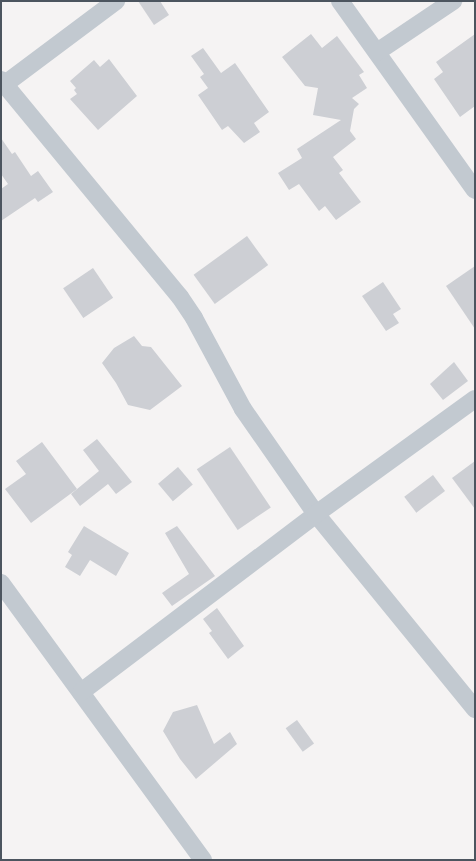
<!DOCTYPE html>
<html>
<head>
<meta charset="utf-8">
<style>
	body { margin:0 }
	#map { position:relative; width:476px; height:861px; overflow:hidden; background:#f5f3f3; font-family:"Fira Sans Condensed",sans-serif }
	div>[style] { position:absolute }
	.building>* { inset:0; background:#cdcfd4; transform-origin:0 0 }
	.minor>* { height:18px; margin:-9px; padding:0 9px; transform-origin:9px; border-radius:9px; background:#c2c9d0 }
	span { translate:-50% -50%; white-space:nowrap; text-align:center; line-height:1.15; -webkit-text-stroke:5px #fff; paint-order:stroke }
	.frame { position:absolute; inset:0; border:2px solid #4c555f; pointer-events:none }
</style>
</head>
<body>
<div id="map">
	<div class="building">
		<i style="clip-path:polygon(138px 1px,160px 1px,169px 15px,154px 25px)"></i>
		<i style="clip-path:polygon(311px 34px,322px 48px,337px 36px,364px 72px,359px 75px,367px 88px,352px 98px,359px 104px,354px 109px,350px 131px,356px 139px,333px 157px,343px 170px,339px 173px,361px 202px,336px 220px,325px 206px,319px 211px,299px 184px,289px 190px,278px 173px,302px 158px,297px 149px,341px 120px,313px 115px,318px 88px,305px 86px,282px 57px)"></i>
		<i style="clip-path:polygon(475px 34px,475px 106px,460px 117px,434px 79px,443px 72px,436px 62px)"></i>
		<i style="clip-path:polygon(203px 48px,221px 73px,235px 63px,269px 112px,254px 123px,260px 132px,244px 143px,228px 126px,222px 130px,198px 95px,208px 88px,200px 77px,204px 74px,191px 56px)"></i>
		<i style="clip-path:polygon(109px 59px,137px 96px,98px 130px,70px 99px,77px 94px,74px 90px,76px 88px,70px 81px,94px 60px,100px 67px)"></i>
		<i style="clip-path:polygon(1px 138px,12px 154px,15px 152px,31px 176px,38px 171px,53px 192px,38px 202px,35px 198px,1px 221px,1px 189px,8px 184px,1px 174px)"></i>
		<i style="left:247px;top:236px;width:36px;height:66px;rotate:54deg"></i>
		<i style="clip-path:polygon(475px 266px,475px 329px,446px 286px)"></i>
		<i style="left:93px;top:268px;width:36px;height:36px;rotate:56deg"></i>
		<i style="clip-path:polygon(383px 282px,401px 309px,393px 314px,399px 323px,386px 331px,362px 296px)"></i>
		<i style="clip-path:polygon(134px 336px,142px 346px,151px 347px,182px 386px,150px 410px,128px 405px,116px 383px,102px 363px,114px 348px)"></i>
		<i style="clip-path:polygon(454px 362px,468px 381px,443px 400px,430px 384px)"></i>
		<i style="clip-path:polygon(97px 439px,132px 482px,116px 494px,108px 484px,80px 506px,71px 494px,99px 471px,83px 450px)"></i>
		<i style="clip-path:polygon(42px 442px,77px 489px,31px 523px,5px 489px,26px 474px,16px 461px)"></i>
		<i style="left:230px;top:447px;width:73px;height:40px;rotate:56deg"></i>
		<i style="clip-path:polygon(475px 461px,475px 509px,452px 478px)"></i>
		<i style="left:178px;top:467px;width:23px;height:26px;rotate:50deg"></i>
		<i style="left:433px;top:475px;width:20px;height:36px;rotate:53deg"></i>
		<i style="clip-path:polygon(84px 526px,129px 553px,116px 576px,90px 560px,80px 576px,65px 567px,72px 555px,68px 552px)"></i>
		<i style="clip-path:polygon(177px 526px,215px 576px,172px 606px,162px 593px,189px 574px,165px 533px)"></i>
		<i style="clip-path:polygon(217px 608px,244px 646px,228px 659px,209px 633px,212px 631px,203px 619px)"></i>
		<i style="clip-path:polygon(197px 705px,214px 744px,230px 732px,237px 744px,196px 779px,180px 759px,163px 731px,173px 712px)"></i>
		<i style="left:297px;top:720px;width:29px;height:14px;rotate:54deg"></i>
	</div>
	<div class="minor">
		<i style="left:340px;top:1px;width:232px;rotate:54.5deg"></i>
		<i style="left:377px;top:52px;width:92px;rotate:-33.9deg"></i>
		<i style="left:1px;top:80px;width:281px;rotate:50.5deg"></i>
		<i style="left:180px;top:297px;width:25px;rotate:56deg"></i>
		<i style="left:194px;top:318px;width:103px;rotate:61.7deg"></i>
		<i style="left:243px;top:409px;width:128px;rotate:55.2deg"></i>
		<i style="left:316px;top:514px;width:252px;rotate:50.8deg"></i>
		<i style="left:5px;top:84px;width:139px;rotate:-36.8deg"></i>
		<i style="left:1px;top:583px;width:343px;rotate:53.9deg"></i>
		<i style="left:81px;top:692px;width:295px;rotate:-37.1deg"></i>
		<i style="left:316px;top:514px;width:196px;rotate:-35.9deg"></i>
	</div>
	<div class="frame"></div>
</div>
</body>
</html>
